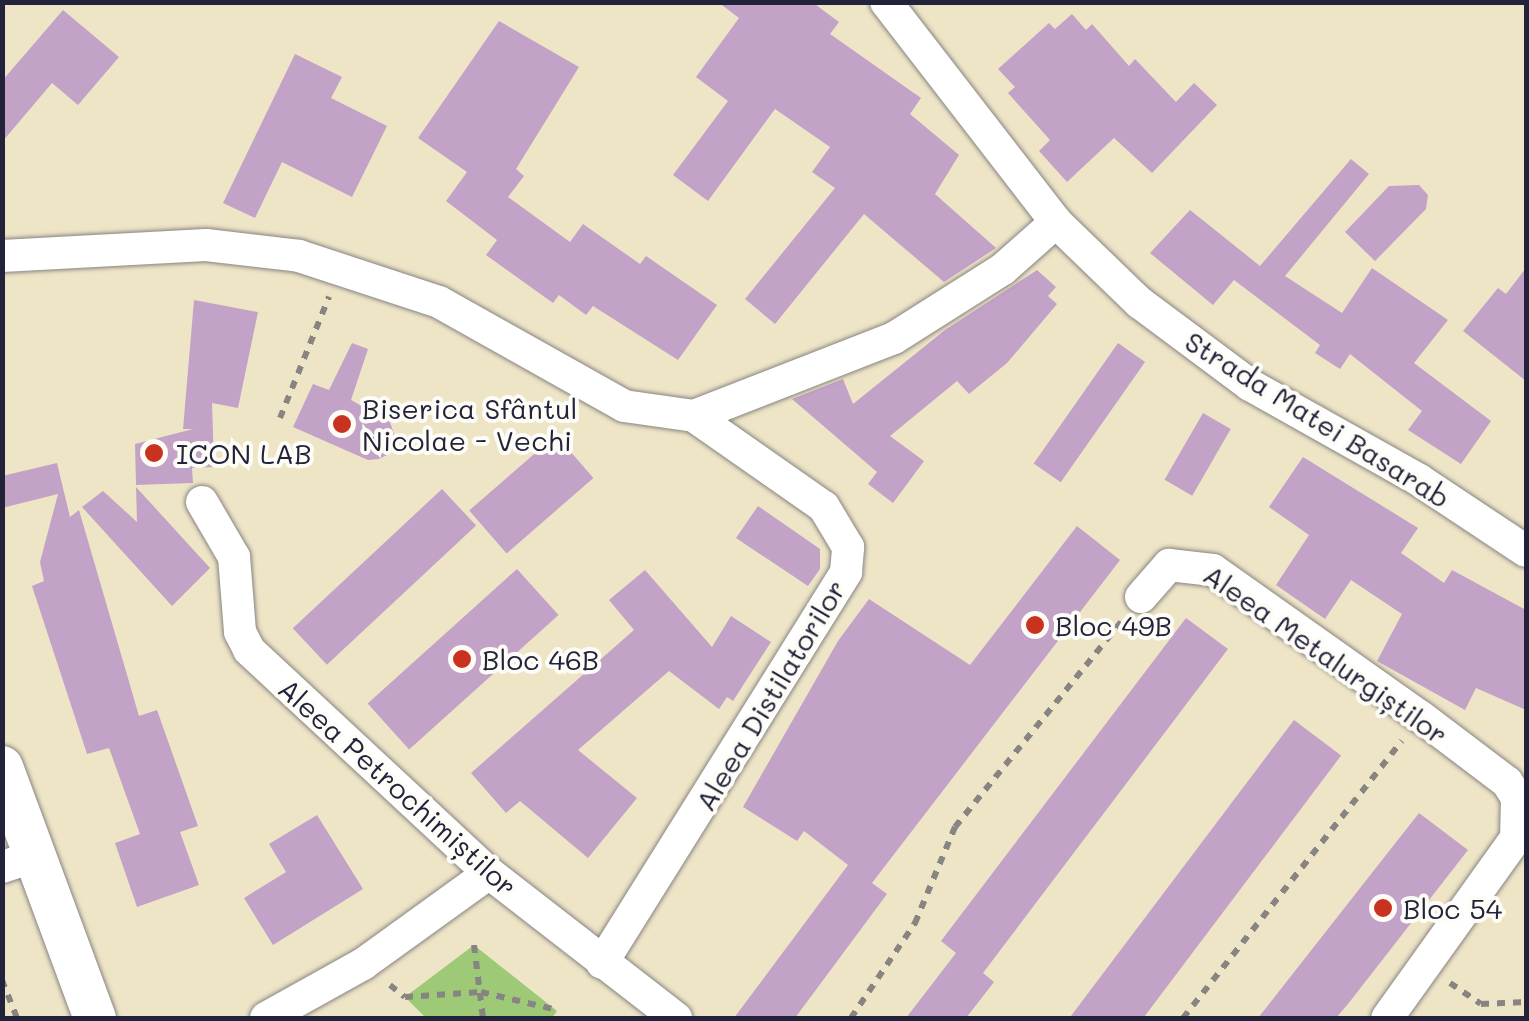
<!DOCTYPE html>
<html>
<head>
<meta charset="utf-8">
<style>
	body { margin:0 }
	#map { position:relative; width:1529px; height:1021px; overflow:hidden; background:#eee5c7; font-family:Mali,sans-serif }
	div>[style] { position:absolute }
	.green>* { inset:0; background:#9ec976 }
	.building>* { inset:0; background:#c2a2c7; transform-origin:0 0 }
	.path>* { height:6px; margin-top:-3px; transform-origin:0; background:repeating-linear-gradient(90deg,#888481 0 8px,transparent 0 16px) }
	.roads { filter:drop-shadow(0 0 2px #888481) drop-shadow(0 0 2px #888481) }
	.minor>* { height:32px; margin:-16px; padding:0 16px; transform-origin:16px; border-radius:16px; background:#fff }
	.major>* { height:42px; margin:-21px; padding:0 21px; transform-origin:21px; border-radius:21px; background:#fff }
	.dots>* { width:28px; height:28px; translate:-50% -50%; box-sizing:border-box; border:5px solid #fdfcf7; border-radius:50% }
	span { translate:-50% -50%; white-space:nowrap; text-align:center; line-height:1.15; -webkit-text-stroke:8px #fdfcf7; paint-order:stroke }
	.poi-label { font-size:28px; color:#22223b }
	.left { translate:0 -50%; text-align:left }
	.street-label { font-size:28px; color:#22223b }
	.frame { position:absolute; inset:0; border:5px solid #22223b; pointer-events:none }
</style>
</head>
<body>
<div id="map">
	<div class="green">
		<i style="clip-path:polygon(474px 945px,557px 1011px,552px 1018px,426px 1018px,405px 997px)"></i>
	</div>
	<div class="building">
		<i style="clip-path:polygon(718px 2px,812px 2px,839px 22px,830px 34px,921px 98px,910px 114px,959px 155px,935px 194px,996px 248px,944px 282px,864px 214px,775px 324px,745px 299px,835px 188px,812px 172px,830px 147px,775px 109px,708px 201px,673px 175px,728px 101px,696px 77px,739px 18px)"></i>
		<i style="clip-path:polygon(63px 10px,119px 57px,78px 105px,52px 83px,2px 142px,2px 81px)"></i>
		<i style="clip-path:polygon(1072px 14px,1086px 30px,1092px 24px,1129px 66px,1135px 59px,1176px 102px,1194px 83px,1217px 105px,1152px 173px,1114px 138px,1067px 182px,1039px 151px,1050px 140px,1008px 93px,1015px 87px,998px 69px,1049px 23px,1055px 29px)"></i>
		<i style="clip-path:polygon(499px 21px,579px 67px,516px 169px,524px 176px,508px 197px,570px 242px,583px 224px,640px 264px,646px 256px,717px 305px,678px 360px,593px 306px,586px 315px,559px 295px,553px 303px,486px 255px,497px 240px,446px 201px,467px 172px,418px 138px)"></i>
		<i style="clip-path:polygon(295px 54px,342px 77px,331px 98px,387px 126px,352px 197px,282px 162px,255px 218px,223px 203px)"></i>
		<i style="clip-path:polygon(1351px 159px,1369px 174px,1285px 276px,1342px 313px,1372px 268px,1448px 320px,1414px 363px,1491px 421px,1461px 464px,1408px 430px,1422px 411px,1350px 354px,1340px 369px,1315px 353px,1320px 345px,1234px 280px,1213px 305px,1150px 253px,1190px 210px,1260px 266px)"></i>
		<i style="clip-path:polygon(1419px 185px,1428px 195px,1426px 209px,1375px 261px,1345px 232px,1389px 186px)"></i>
		<i style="clip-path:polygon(1526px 268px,1526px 381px,1463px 331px,1498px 288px,1506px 294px)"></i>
		<i style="clip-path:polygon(1037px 270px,1056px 287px,1048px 296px,1057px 304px,1007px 363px,969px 394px,957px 381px,890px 436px,924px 461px,893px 503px,868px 484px,877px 472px,792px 399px,843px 379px,853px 404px,945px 330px)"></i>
		<i style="clip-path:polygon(194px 300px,258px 312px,238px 408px,212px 403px,214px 467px,192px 468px,193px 483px,136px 485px,135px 444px,193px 429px,183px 429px)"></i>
		<i style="clip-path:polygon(352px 343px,368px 349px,351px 400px,390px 422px,395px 437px,391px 453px,379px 459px,368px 460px,293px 427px,313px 384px,329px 390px)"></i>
		<i style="left:1118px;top:343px;width:33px;height:147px;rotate:35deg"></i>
		<i style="left:1203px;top:413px;width:32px;height:77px;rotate:30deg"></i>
		<i style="left:556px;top:435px;width:57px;height:115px;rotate:49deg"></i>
		<i style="clip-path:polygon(1303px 457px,1418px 528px,1401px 553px,1444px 583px,1452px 570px,1526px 610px,1526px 710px,1476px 688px,1465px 710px,1377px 661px,1402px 614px,1351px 580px,1325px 619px,1276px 585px,1309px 535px,1269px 507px)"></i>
		<i style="clip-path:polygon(57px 463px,70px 517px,79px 510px,139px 716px,157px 710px,198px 826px,180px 832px,199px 885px,137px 907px,115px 843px,140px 834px,109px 748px,87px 754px,32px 586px,44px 581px,40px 562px,58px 494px,2px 508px,2px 476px)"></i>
		<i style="clip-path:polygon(136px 487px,210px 568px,172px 606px,82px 507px,103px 491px,137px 522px)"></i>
		<i style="left:442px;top:489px;width:50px;height:204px;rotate:47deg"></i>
		<i style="clip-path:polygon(758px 506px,820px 549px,820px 569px,808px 586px,736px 538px)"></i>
		<i style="clip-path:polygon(1077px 526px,1120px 560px,872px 883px,887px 894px,795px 1018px,734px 1018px,848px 865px,804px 831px,797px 841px,743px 807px,838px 641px,869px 599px,970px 665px)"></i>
		<i style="left:517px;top:569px;width:62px;height:201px;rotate:48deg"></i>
		<i style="clip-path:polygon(645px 570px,712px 647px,731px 616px,771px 642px,733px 701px,727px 697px,719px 709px,669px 671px,578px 750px,637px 798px,588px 858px,520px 801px,506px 813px,471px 773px,634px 630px,609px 600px)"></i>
		<i style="clip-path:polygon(1186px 618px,1228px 649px,983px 973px,994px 982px,966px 1018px,906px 1018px,956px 953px,941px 941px)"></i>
		<i style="left:1294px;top:720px;width:59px;height:377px;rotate:37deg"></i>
		<i style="clip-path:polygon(1419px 813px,1468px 850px,1348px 1004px,1336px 1018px,1258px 1018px)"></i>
		<i style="clip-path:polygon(317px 815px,363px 889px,273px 945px,244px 898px,286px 872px,269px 844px)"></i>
	</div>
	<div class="path">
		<i style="left:280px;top:418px;width:131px;rotate:-68deg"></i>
		<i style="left:474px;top:945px;width:74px;rotate:83deg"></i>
		<i style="left:2px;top:980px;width:41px;rotate:68.5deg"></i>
		<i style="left:1450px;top:983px;width:37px;rotate:34deg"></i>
		<i style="left:1481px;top:1004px;width:45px;rotate:-2.5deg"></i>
		<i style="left:390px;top:985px;width:19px;rotate:39deg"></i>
		<i style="left:405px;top:997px;width:76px;rotate:-3.8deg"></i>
		<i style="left:481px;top:992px;width:78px;rotate:13.3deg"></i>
		<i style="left:851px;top:1018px;width:115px;rotate:-56deg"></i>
		<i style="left:915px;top:923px;width:104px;rotate:-67.4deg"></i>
		<i style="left:955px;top:827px;width:264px;rotate:-51deg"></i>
		<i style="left:1183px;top:1018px;width:353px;rotate:-51.7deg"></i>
	</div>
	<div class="roads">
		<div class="minor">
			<i style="left:886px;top:2px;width:278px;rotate:52.3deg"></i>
			<i style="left:1056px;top:222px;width:117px;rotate:44deg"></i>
			<i style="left:1140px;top:303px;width:137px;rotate:36.7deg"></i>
			<i style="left:1250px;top:385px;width:194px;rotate:29.3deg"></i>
			<i style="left:1419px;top:480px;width:128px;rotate:33.6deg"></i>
			<i style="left:2px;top:256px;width:204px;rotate:-3.1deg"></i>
			<i style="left:206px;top:245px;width:94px;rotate:6.7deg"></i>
			<i style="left:299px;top:256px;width:147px;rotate:18.2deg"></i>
			<i style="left:439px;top:302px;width:212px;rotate:29.3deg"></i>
			<i style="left:624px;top:406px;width:71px;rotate:8.1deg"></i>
			<i style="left:694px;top:416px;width:215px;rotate:-21.3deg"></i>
			<i style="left:894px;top:338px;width:129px;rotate:-32.3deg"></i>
			<i style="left:1003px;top:269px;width:71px;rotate:-41.6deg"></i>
			<i style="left:202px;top:502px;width:64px;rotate:59.8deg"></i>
			<i style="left:234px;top:557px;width:75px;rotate:85.4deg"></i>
			<i style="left:240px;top:632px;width:20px;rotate:63deg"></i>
			<i style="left:249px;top:650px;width:328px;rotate:42.9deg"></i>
			<i style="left:489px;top:873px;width:237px;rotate:37.8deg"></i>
			<i style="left:1141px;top:597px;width:43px;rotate:-48.8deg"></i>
			<i style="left:1169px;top:565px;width:44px;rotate:6.5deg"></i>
			<i style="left:1213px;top:570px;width:255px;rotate:35.3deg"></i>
			<i style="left:1421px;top:717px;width:108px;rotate:37.1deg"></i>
			<i style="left:1507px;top:782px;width:19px;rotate:58deg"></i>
			<i style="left:1517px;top:798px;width:40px;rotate:91.4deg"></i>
			<i style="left:1516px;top:838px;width:221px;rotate:125.6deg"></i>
			<i style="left:2px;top:867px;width:32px;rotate:-18deg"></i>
			<i style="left:602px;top:963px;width:461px;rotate:-58deg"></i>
			<i style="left:846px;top:572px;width:25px;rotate:-85deg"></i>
			<i style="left:848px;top:547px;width:47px;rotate:-121deg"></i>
			<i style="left:824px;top:507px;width:159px;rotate:-145deg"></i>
			<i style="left:266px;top:1018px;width:111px;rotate:-29.1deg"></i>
			<i style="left:363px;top:964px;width:155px;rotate:-35.8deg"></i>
		</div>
		<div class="major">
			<i style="left:2px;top:767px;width:268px;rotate:69.7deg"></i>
		</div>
	</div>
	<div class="dots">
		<i style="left:342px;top:424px;background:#c8321e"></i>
		<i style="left:154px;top:453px;background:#c8321e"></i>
		<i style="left:1035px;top:625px;background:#c8321e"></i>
		<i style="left:462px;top:659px;background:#c8321e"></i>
		<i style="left:1383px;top:908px;background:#c8321e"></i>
	</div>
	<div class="poi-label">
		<span class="left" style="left:362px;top:424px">Biserica Sfântul<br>Nicolae - Vechi</span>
		<span class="left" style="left:176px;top:453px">ICON LAB</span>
		<span class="left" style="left:1055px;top:625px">Bloc 49B</span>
		<span class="left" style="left:482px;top:659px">Bloc 46B</span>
		<span class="left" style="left:1403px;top:908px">Bloc 54</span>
	</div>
	<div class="street-label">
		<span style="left:1318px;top:419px;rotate:32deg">Strada Matei Basarab</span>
		<span style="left:1326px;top:654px;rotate:35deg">Aleea Metalurgiștilor</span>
		<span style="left:770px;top:695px;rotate:-59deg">Aleea Distilatorilor</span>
		<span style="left:398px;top:787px;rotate:42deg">Aleea Petrochimiștilor</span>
	</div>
	<div class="frame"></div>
</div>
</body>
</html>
